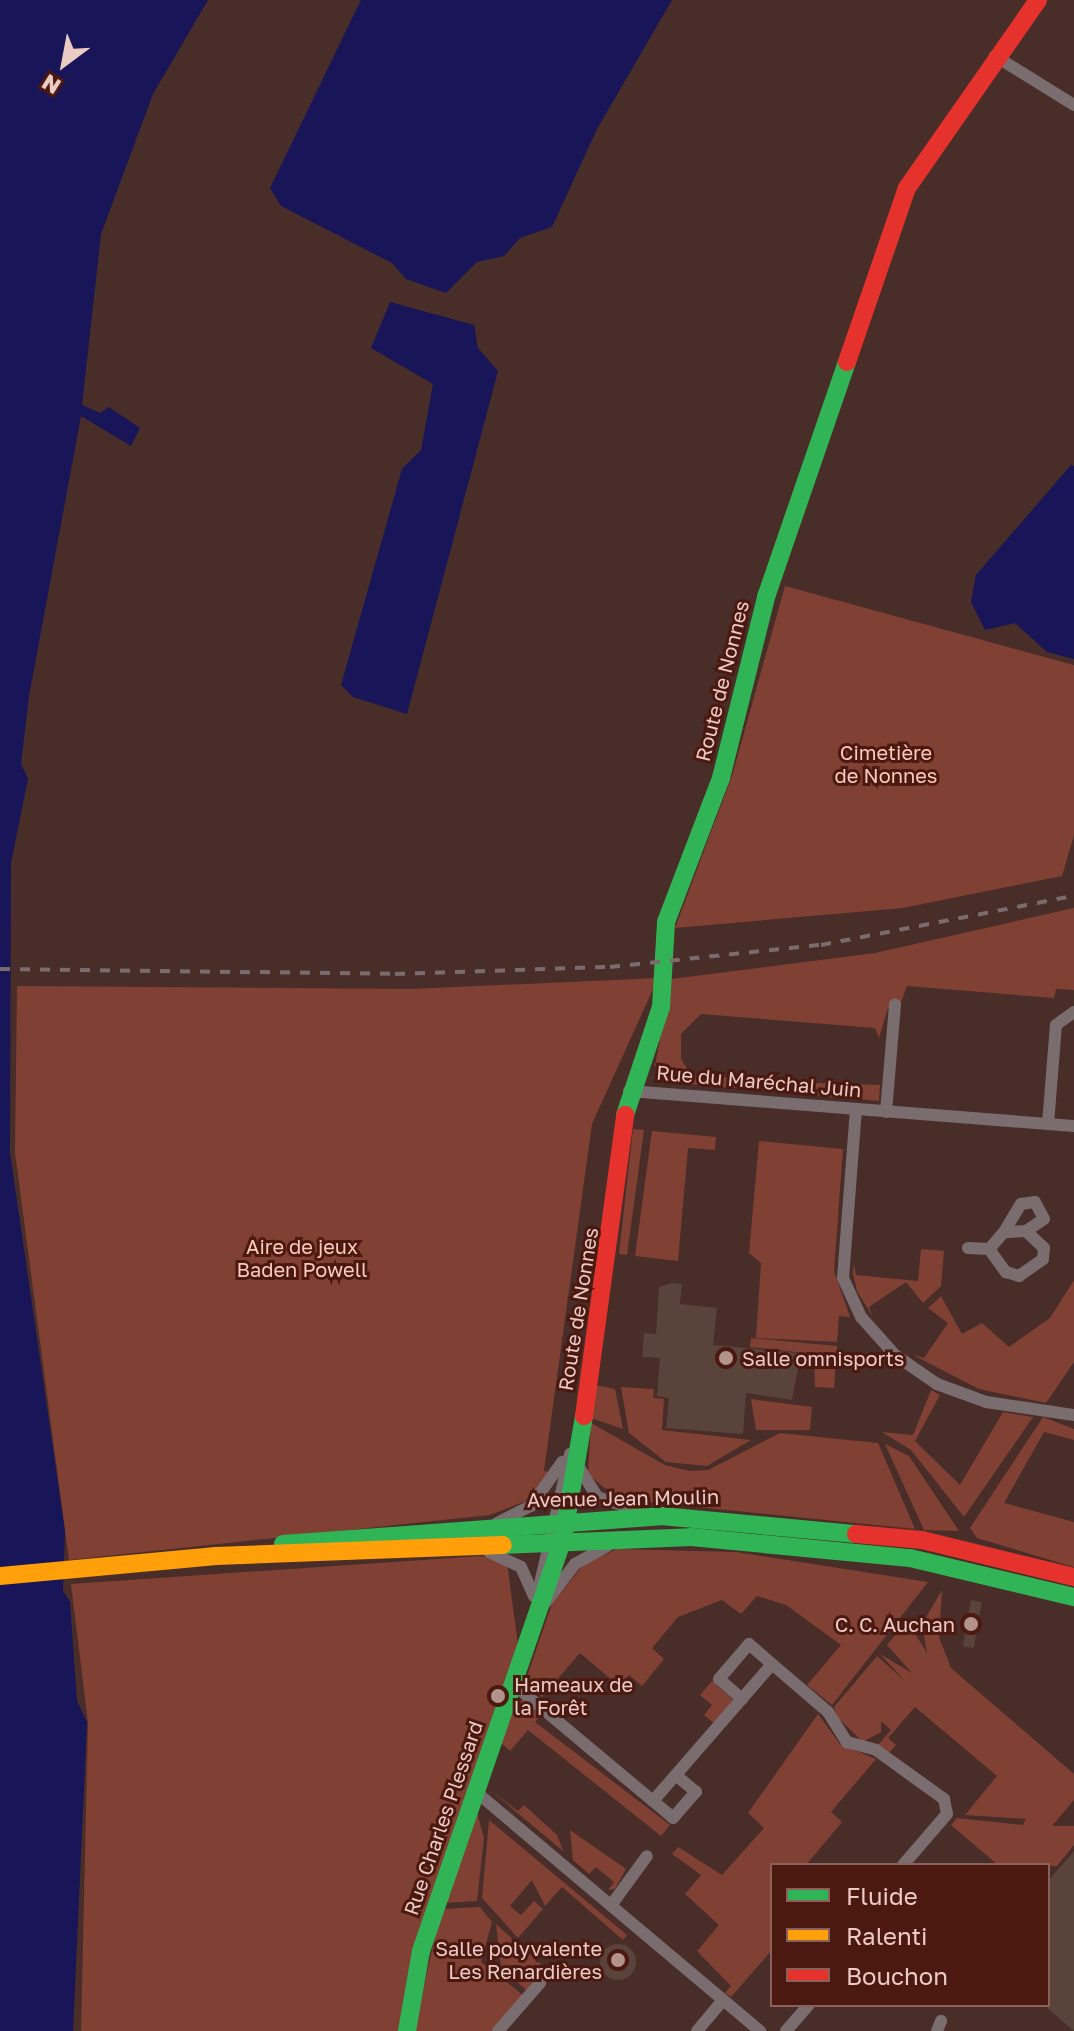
<!DOCTYPE html>
<html>
<head>
<meta charset="utf-8">
<style>
	body { margin:0 }
	#map { position:relative; width:1074px; height:2031px; overflow:hidden; background:#492d28; font-family:"Golos Text",sans-serif }
	div>[style] { position:absolute }
	.green>* { inset:0; background:#804033 }
	.water>* { inset:0; background:#181558 }
	.building>* { inset:0; background:#59433b; transform-origin:0 0 }
	.round { border-radius:50% }
	.street>* { height:12px; margin:-6px; padding:0 6px; transform-origin:6px; border-radius:6px; background:#796d6f }
	.fast>* { height:18px; margin:-9px; padding:0 9px; transform-origin:9px; border-radius:9px; background:#30b455 }
	.slow>* { height:18px; margin:-9px; padding:0 9px; transform-origin:9px; border-radius:9px; background:#ff9f0a }
	.jam>* { height:18px; margin:-9px; padding:0 9px; transform-origin:9px; border-radius:9px; background:#e5322d }
	.rail>* { height:4px; margin-top:-2px; transform-origin:0; background:repeating-linear-gradient(90deg,#7b6b6c 0 10px,transparent 0 20px) }
	.dots>* { width:22px; height:22px; translate:-50% -50%; box-sizing:border-box; border:4px solid #4b1910; border-radius:50% }
	span { translate:-50% -50%; white-space:nowrap; text-align:center; line-height:1.15; -webkit-text-stroke:6px #4b1910; paint-order:stroke }
	.street-label { font-size:20px; color:#eccbc4 }
	.park-label { font-size:20px; color:#fdc9bd }
	.poi-label { font-size:20px; color:#eccbc4 }
	.left { translate:0 -50%; text-align:left }
	.right { translate:-100% -50%; text-align:right }
	.legend { position:absolute; left:770px; top:1863px; width:280px; height:144px; box-sizing:border-box; background:#4b1910; border:2px solid #8b6058; margin:0; padding:10px 14px; list-style:none; font-size:24px; color:#eccbc4 }
	.legend li { display:flex; align-items:center; gap:16px; height:40px }
	.legend b { width:40px; border:2px solid #8b6058 }
	.north { position:absolute; left:24px; top:24px; width:80px; height:80px; -webkit-text-stroke:6px #4b1910; paint-order:stroke; rotate:212deg; font-size:22px; font-weight:700; line-height:32px; text-align:center; color:#eccbc4 }
	.north::after { content:''; display:block; margin:auto; width:28px; height:36px; background:#eccbc4; clip-path:polygon(50% 0,100% 100%,50% 72%,0 100%) }
</style>
</head>
<body>
<div id="map">
	<div class="green">
		<i style="clip-path:polygon(785px 586px,1074px 665px,1074px 835px,1062px 876px,903px 908px,675px 928px,732px 776px)"></i>
		<i style="clip-path:polygon(1074px 908px,1074px 990px,1056px 989px,1054px 998px,907px 986px,899px 1008px,888px 1008px,879px 1038px,875px 1028px,701px 1014px,681px 1034px,681px 1059px,691px 1075px,736px 1078px,735px 1088px,677px 1083px,655px 1066px,671px 979px,875px 953px)"></i>
		<i style="clip-path:polygon(658px 978px,592px 1124px,544px 1471px,550px 1472px,529px 1500px,490px 1515px,69px 1560px,15px 1153px,17px 986px,412px 989px)"></i>
		<i style="clip-path:polygon(779px 1076px,783px 1082px,880px 1085px,879px 1101px,778px 1092px)"></i>
		<i style="clip-path:polygon(633px 1129px,644px 1130px,627px 1255px,619px 1254px)"></i>
		<i style="clip-path:polygon(652px 1131px,716px 1137px,715px 1150px,688px 1148px,678px 1261px,635px 1256px)"></i>
		<i style="clip-path:polygon(759px 1141px,843px 1149px,834px 1271px,850px 1317px,839px 1316px,837px 1342px,756px 1338px,761px 1263px,749px 1253px)"></i>
		<i style="clip-path:polygon(921px 1249px,944px 1251px,941px 1286px,923px 1303px,906px 1282px,869px 1307px,873px 1317px,857px 1291px,853px 1273px,854px 1264px,856px 1275px,918px 1281px)"></i>
		<i style="clip-path:polygon(1074px 1280px,1074px 1362px,1046px 1403px,979px 1389px,913px 1355px,924px 1358px,948px 1323px,928px 1308px,941px 1296px,962px 1334px,982px 1323px,1009px 1347px,1050px 1318px)"></i>
		<i style="clip-path:polygon(751px 1338px,837px 1346px,834px 1388px,815px 1387px,814px 1354px,750px 1347px)"></i>
		<i style="clip-path:polygon(595px 1385px,615px 1389px,623px 1429px,588px 1417px)"></i>
		<i style="clip-path:polygon(621px 1387px,654px 1389px,653px 1398px,664px 1399px,662px 1430px,751px 1440px,707px 1466px,666px 1462px,629px 1433px)"></i>
		<i style="clip-path:polygon(931px 1390px,940px 1395px,915px 1441px,960px 1485px,1003px 1412px,1033px 1417px,964px 1517px,911px 1450px,882px 1432px,913px 1435px)"></i>
		<i style="clip-path:polygon(751px 1399px,812px 1407px,810px 1430px,756px 1430px)"></i>
		<i style="clip-path:polygon(1043px 1417px,1074px 1429px,1074px 1440px,1044px 1432px,1004px 1503px,1074px 1522px,1074px 1567px,977px 1538px,970px 1528px)"></i>
		<i style="clip-path:polygon(591px 1423px,665px 1465px,690px 1471px,708px 1470px,780px 1433px,878px 1443px,915px 1529px,618px 1499px,588px 1474px)"></i>
		<i style="clip-path:polygon(885px 1444px,909px 1456px,959px 1531px,924px 1530px)"></i>
		<i style="clip-path:polygon(617px 1549px,736px 1552px,928px 1582px,832px 1705px,807px 1685px,841px 1645px,786px 1605px,757px 1596px,741px 1614px,722px 1600px,678px 1617px,652px 1648px,664px 1659px,642px 1686px,629px 1675px,619px 1686px,580px 1653px,542px 1697px,525px 1682px,552px 1604px,583px 1565px)"></i>
		<i style="clip-path:polygon(481px 1556px,507px 1563px,518px 1645px,400px 2031px,81px 2031px,88px 1723px,71px 1584px)"></i>
		<i style="clip-path:polygon(942px 1590px,939px 1637px,951px 1668px,1074px 1774px,1074px 1800px,1052px 1826px,1074px 1826px,1074px 1845px,1057px 1866px,998px 1865px,951px 1825px,957px 1818px,1023px 1825px,1026px 1819px,965px 1815px,997px 1776px,915px 1707px,888px 1738px,896px 1745px,888px 1754px,878px 1745px,891px 1730px,881px 1721px,881px 1732px,863px 1742px,837px 1717px,834px 1707px,877px 1656px,905px 1681px,880px 1654px,912px 1673px,887px 1645px,907px 1621px,927px 1653px,922px 1624px)"></i>
		<i style="clip-path:polygon(712px 1681px,734px 1701px,714px 1723px,704px 1715px,712px 1705px,700px 1695px)"></i>
		<i style="clip-path:polygon(523px 1700px,541px 1715px,535px 1722px,670px 1825px,661px 1836px,528px 1730px,510px 1751px,500px 1742px,514px 1704px)"></i>
		<i style="clip-path:polygon(818px 1714px,840px 1744px,876px 1759px,831px 1812px,842px 1822px,806px 1865px,772px 1865px,772px 1950px,731px 1997px,725px 1993px,731px 1986px,697px 1951px,719px 1925px,685px 1894px,701px 1875px,672px 1854px,678px 1847px,722px 1875px,764px 1828px,748px 1813px)"></i>
		<i style="clip-path:polygon(489px 1789px,518px 1811px,524px 1805px,557px 1835px,563px 1851px)"></i>
		<i style="clip-path:polygon(476px 1809px,484px 1838px,477px 1901px,444px 1903px)"></i>
		<i style="clip-path:polygon(489px 1820px,627px 1935px,623px 1940px,562px 1887px,545px 1906px,532px 1880px,510px 1906px,521px 1915px,534px 1901px,543px 1909px,518px 1938px,482px 1898px)"></i>
		<i style="clip-path:polygon(570px 1830px,626px 1869px,615px 1889px,608px 1890px,614px 1882px,596px 1867px,589px 1874px,573px 1860px)"></i>
		<i style="clip-path:polygon(480px 1907px,492px 1922px,481px 1962px,523px 1995px,493px 2031px,414px 2031px,441px 1909px)"></i>
		<i style="clip-path:polygon(496px 1924px,546px 1969px,527px 1991px,501px 1967px)"></i>
	</div>
	<div class="water">
		<i style="clip-path:polygon(0 0,208px 0,153px 94px,101px 234px,82px 405px,100px 413px,109px 407px,140px 428px,131px 446px,81px 416px,29px 696px,21px 764px,28px 779px,11px 863px,10px 1153px,65px 1531px,63px 1591px,70px 1602px,77px 1701px,87px 1722px,73px 2031px,0 2031px)"></i>
		<i style="clip-path:polygon(361px 0,672px 0,597px 129px,552px 227px,520px 238px,504px 256px,477px 262px,446px 293px,406px 279px,392px 263px,281px 206px,270px 188px)"></i>
		<i style="clip-path:polygon(390px 302px,474px 325px,478px 348px,498px 371px,407px 714px,353px 697px,341px 685px,402px 469px,421px 450px,433px 384px,371px 348px)"></i>
		<i style="clip-path:polygon(1071px 465px,1074px 466px,1074px 659px,1047px 652px,1015px 623px,985px 630px,971px 602px,976px 575px)"></i>
	</div>
	<div class="building">
		<i style="clip-path:polygon(672px 1283px,682px 1284px,680px 1304px,717px 1308px,713px 1345px,801px 1353px,792px 1400px,746px 1393px,743px 1434px,666px 1428px,669px 1398px,657px 1396px,660px 1358px,642px 1357px,644px 1333px,656px 1334px,659px 1287px)"></i>
		<i style="left:971px;top:1600px;width:11px;height:47px;rotate:10deg"></i>
		<i style="clip-path:polygon(1074px 1851px,1074px 2031px,1048px 2009px,1048px 1881px)"></i>
		<i class="round" style="left:600px;top:1944px;width:36px;height:36px"></i>
	</div>
	<div class="street">
		<i style="left:995px;top:56px;width:93px;rotate:31.8deg"></i>
		<i style="left:629px;top:1091px;width:446px;rotate:4.5deg"></i>
		<i style="left:856px;top:1109px;width:169px;rotate:94.4deg"></i>
		<i style="left:843px;top:1278px;width:43px;rotate:65.2deg"></i>
		<i style="left:861px;top:1317px;width:51px;rotate:48.2deg"></i>
		<i style="left:895px;top:1355px;width:51px;rotate:34.6deg"></i>
		<i style="left:937px;top:1384px;width:52px;rotate:20.2deg"></i>
		<i style="left:986px;top:1402px;width:89px;rotate:8.4deg"></i>
		<i style="left:886px;top:1112px;width:108px;rotate:-85.2deg"></i>
		<i style="left:1048px;top:1124px;width:99px;rotate:-85.4deg"></i>
		<i style="left:1056px;top:1025px;width:22px;rotate:-36deg"></i>
		<i style="left:1004px;top:1232px;width:33px;rotate:-59deg"></i>
		<i style="left:1021px;top:1204px;width:14px;rotate:-8deg"></i>
		<i style="left:1035px;top:1202px;width:19px;rotate:62deg"></i>
		<i style="left:1044px;top:1219px;width:22px;rotate:146deg"></i>
		<i style="left:968px;top:1248px;width:21px;rotate:3deg"></i>
		<i style="left:989px;top:1249px;width:29px;rotate:54deg"></i>
		<i style="left:1006px;top:1272px;width:14px;rotate:17deg"></i>
		<i style="left:1019px;top:1276px;width:29px;rotate:-35deg"></i>
		<i style="left:1043px;top:1259px;width:11px;rotate:-85deg"></i>
		<i style="left:1044px;top:1248px;width:25px;rotate:-137deg"></i>
		<i style="left:1026px;top:1231px;width:22px;rotate:177deg"></i>
		<i style="left:1004px;top:1232px;width:23px;rotate:131deg"></i>
		<i style="left:578px;top:1466px;width:36px;rotate:58deg"></i>
		<i style="left:597px;top:1497px;width:48px;rotate:18.1deg"></i>
		<i style="left:497px;top:1523px;width:38px;rotate:-27deg"></i>
		<i style="left:531px;top:1506px;width:54px;rotate:-54.8deg"></i>
		<i style="left:489px;top:1552px;width:35px;rotate:25deg"></i>
		<i style="left:521px;top:1567px;width:32px;rotate:66deg"></i>
		<i style="left:538px;top:1592px;width:142px;rotate:-76.9deg"></i>
		<i style="left:546px;top:1602px;width:48px;rotate:-52.7deg"></i>
		<i style="left:575px;top:1564px;width:37px;rotate:-29deg"></i>
		<i style="left:513px;top:1684px;width:182px;rotate:39.9deg"></i>
		<i style="left:653px;top:1801px;width:181px;rotate:-49deg"></i>
		<i style="left:772px;top:1664px;width:74px;rotate:40.6deg"></i>
		<i style="left:828px;top:1712px;width:36px;rotate:58deg"></i>
		<i style="left:847px;top:1742px;width:30px;rotate:15deg"></i>
		<i style="left:876px;top:1750px;width:84px;rotate:35.8deg"></i>
		<i style="left:944px;top:1799px;width:15px;rotate:79deg"></i>
		<i style="left:947px;top:1814px;width:67px;rotate:130.8deg"></i>
		<i style="left:742px;top:1699px;width:30px;rotate:-139deg"></i>
		<i style="left:719px;top:1679px;width:46px;rotate:-49.4deg"></i>
		<i style="left:749px;top:1644px;width:30px;rotate:41deg"></i>
		<i style="left:475px;top:1791px;width:373px;rotate:40.1deg"></i>
		<i style="left:653px;top:1801px;width:26px;rotate:40deg"></i>
		<i style="left:673px;top:1818px;width:35px;rotate:-49deg"></i>
		<i style="left:696px;top:1792px;width:26px;rotate:-140deg"></i>
		<i style="left:612px;top:1904px;width:59px;rotate:-53.9deg"></i>
		<i style="left:498px;top:2031px;width:64px;rotate:-48.8deg"></i>
		<i style="left:697px;top:2031px;width:39px;rotate:-50deg"></i>
		<i style="left:786px;top:2031px;width:35px;rotate:-49deg"></i>
		<i style="left:937px;top:2031px;width:11px;rotate:-68deg"></i>
	</div>
	<div class="fast">
		<i style="left:625px;top:1115px;width:114px;rotate:-71.6deg"></i>
		<i style="left:661px;top:1007px;width:85px;rotate:-86.6deg"></i>
		<i style="left:666px;top:922px;width:154px;rotate:-69.1deg"></i>
		<i style="left:721px;top:778px;width:187px;rotate:-76deg"></i>
		<i style="left:766px;top:597px;width:249px;rotate:-71deg"></i>
		<i style="left:283px;top:1544px;width:379px;rotate:-4.2deg"></i>
		<i style="left:661px;top:1516px;width:196px;rotate:5.3deg"></i>
		<i style="left:503px;top:1545px;width:188px;rotate:-2.4deg"></i>
		<i style="left:691px;top:1537px;width:220px;rotate:5.5deg"></i>
		<i style="left:910px;top:1558px;width:169px;rotate:13.4deg"></i>
		<i style="left:407px;top:2031px;width:81px;rotate:-80.1deg"></i>
		<i style="left:421px;top:1951px;width:436px;rotate:-71deg"></i>
		<i style="left:563px;top:1539px;width:125px;rotate:-80.3deg"></i>
	</div>
	<div class="slow">
		<i style="left:0;top:1576px;width:217px;rotate:-5.3deg"></i>
		<i style="left:216px;top:1556px;width:287px;rotate:-2.2deg"></i>
	</div>
	<div class="jam">
		<i style="left:847px;top:362px;width:184px;rotate:-71deg"></i>
		<i style="left:907px;top:188px;width:229px;rotate:-55.1deg"></i>
		<i style="left:584px;top:1416px;width:304px;rotate:-82.2deg"></i>
		<i style="left:856px;top:1534px;width:66px;rotate:5.2deg"></i>
		<i style="left:922px;top:1540px;width:156px;rotate:13.7deg"></i>
	</div>
	<div class="rail">
		<i style="left:0;top:969px;width:395px;rotate:0.7deg"></i>
		<i style="left:395px;top:974px;width:215px;rotate:-1.9deg"></i>
		<i style="left:610px;top:967px;width:212px;rotate:-6deg"></i>
		<i style="left:821px;top:945px;width:258px;rotate:-11deg"></i>
	</div>
	<div class="dots">
		<i style="left:726px;top:1358px;background:#b3948d"></i>
		<i style="left:971px;top:1624px;background:#b3948d"></i>
		<i style="left:498px;top:1696px;background:#b3948d"></i>
		<i style="left:618px;top:1960px;background:#b3948d"></i>
	</div>
	<div class="street-label">
		<span style="left:722px;top:681px;rotate:-76deg">Route de Nonnes</span>
		<span style="left:759px;top:1081px;rotate:5deg">Rue du Maréchal Juin</span>
		<span style="left:578px;top:1309px;rotate:-81deg">Route de Nonnes</span>
		<span style="left:623px;top:1498px;rotate:-1deg">Avenue Jean Moulin</span>
		<span style="left:443px;top:1818px;rotate:-71deg">Rue Charles Plessard</span>
	</div>
	<div class="park-label">
		<span style="left:886px;top:764px">Cimetière<br>de Nonnes</span>
		<span style="left:302px;top:1258px">Aire de jeux<br>Baden Powell</span>
	</div>
	<div class="poi-label">
		<span class="left" style="left:742px;top:1358px">Salle omnisports</span>
		<span class="right" style="left:955px;top:1624px">C. C. Auchan</span>
		<span class="left" style="left:514px;top:1696px">Hameaux de<br>la Forêt</span>
		<span class="right" style="left:602px;top:1960px">Salle polyvalente<br>Les Renardières</span>
	</div>
	<ul class="legend">
	<li><b style="height:10px;background:#30b455"></b>Fluide</li>
	<li><b style="height:10px;background:#ff9f0a"></b>Ralenti</li>
	<li><b style="height:10px;background:#e5322d"></b>Bouchon</li>
	</ul>
	<div class="north">N</div>
</div>
</body>
</html>
